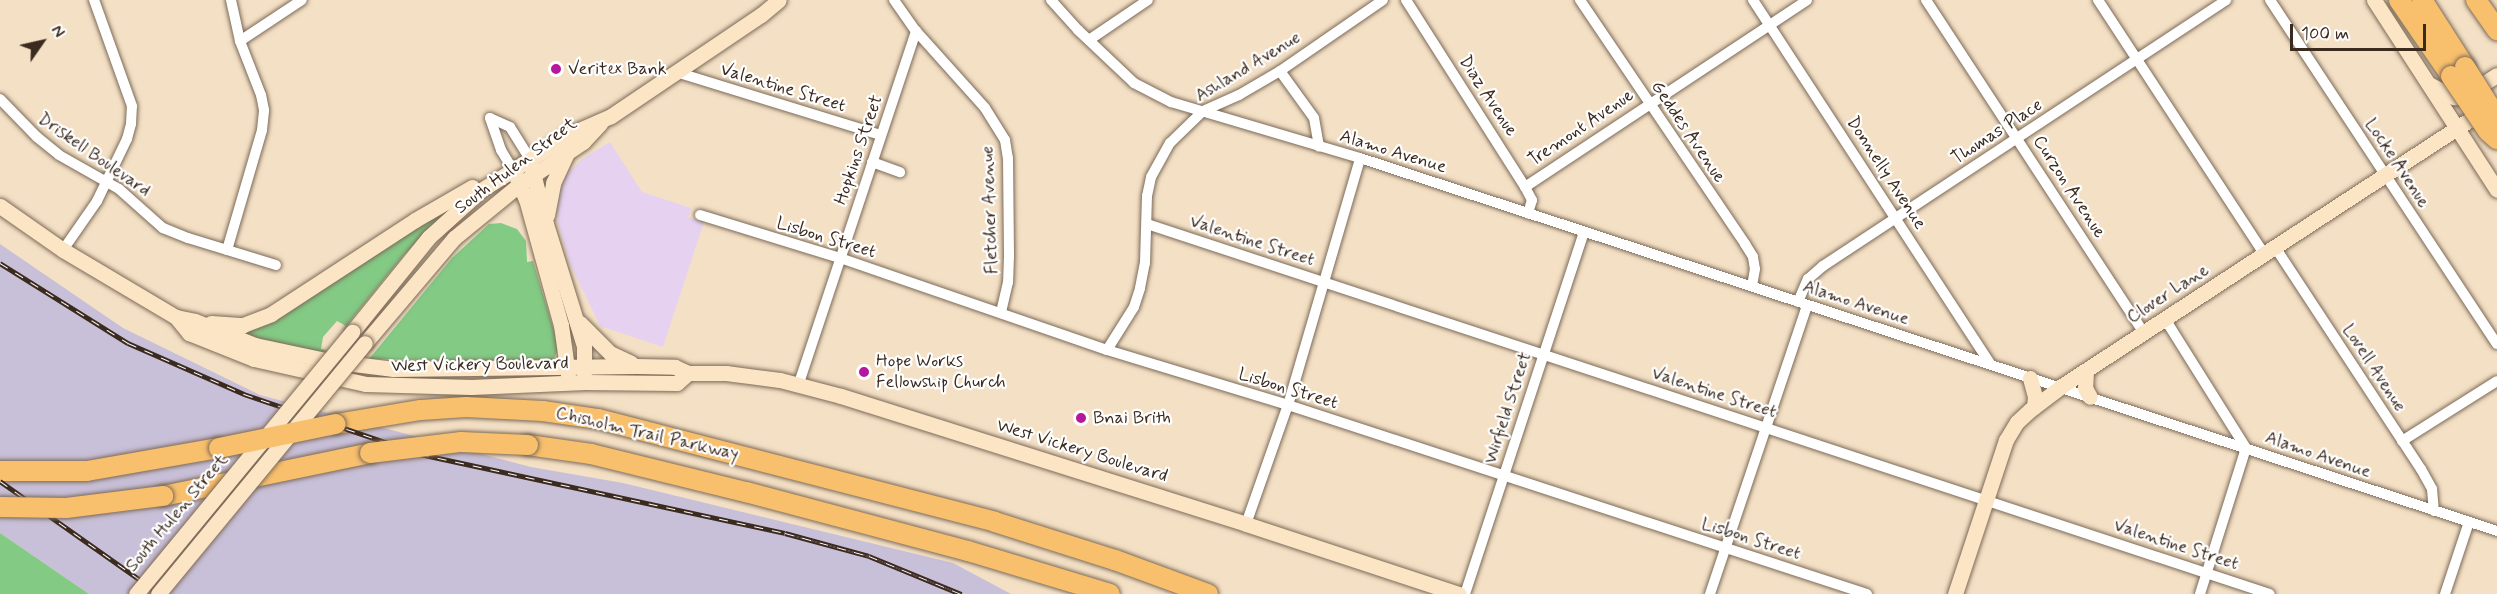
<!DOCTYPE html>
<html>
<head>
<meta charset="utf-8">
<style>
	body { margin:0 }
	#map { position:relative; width:2497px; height:594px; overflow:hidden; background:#f4e0c5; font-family:Mynerve,sans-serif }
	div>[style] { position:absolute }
	.built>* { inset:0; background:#e6d2f0 }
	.industrial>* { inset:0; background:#c8bfd8 }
	.green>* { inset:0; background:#83ca85 }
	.roads { filter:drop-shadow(0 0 2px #7c6a58) drop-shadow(0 0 2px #7c6a58) }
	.street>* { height:10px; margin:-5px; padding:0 5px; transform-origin:5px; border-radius:5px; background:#fff }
	.secondary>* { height:15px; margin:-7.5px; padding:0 7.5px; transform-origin:7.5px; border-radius:7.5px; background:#fce5c4 }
	.highway>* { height:20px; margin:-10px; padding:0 10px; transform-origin:10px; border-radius:10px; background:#f8bf6c }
	.rail>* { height:5px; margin-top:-2.5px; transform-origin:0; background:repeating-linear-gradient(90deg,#fff 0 9px,#3b2a1e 0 18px); box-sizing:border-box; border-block:2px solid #3b2a1e }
	.bridges { filter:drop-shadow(0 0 2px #7c6a58) drop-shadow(0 0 2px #7c6a58) }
	.secondary-bridge>* { height:15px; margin:-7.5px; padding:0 7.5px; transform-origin:7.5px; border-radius:7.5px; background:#fce5c4 }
	.highway-bridge>* { height:20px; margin:-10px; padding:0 10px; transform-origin:10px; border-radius:10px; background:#f8bf6c }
	.dots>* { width:16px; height:16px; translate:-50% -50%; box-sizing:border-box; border:3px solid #fff; border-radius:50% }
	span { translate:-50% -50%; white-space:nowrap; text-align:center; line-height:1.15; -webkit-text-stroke:4.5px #fff; paint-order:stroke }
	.street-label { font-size:18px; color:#3b2a1e }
	.poi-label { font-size:18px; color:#3b2a1e }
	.left { translate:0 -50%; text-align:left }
	.north { position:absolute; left:12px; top:12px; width:60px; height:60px; -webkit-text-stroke:4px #fff; paint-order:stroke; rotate:56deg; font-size:16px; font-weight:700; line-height:24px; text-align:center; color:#3b2a1e }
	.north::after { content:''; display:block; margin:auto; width:21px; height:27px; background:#3b2a1e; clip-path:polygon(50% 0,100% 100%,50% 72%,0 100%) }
	.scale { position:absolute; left:2290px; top:24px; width:136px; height:27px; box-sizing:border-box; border:3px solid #3b2a1e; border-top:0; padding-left:8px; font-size:18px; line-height:21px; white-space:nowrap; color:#3b2a1e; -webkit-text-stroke:4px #fff; paint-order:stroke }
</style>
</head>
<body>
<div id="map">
	<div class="built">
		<i style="clip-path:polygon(610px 142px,642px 192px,691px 208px,688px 217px,704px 222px,663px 347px,600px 326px,570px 264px,558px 224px,556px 201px,564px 177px,582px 159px)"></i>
	</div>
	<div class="industrial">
		<i style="clip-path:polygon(0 244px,123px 328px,260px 395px,531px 467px,623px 483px,953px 563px,1011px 594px,89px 594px,0 533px)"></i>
	</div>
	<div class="green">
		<i style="clip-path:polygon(442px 209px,444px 213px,404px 255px,346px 326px,337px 321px,323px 337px,321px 349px,326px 350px,323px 353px,266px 342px,235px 332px,262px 326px,275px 319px)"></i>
		<i style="clip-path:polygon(501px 223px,517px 229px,526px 241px,527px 262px,533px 261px,555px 334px,558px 350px,554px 358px,548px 362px,369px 359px,452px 258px,489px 224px)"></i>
		<i style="clip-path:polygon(0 533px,89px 594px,0 594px)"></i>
	</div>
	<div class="roads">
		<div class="street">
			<i style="left:894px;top:0;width:38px;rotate:55deg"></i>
			<i style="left:916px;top:31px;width:103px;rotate:48.1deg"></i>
			<i style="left:985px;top:108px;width:38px;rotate:58deg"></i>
			<i style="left:1005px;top:140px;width:18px;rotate:81deg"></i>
			<i style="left:1008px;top:158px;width:98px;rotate:89.4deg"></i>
			<i style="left:1009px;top:256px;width:26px;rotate:92deg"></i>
			<i style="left:1008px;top:282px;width:32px;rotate:103deg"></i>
			<i style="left:1051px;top:0;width:40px;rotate:48deg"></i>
			<i style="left:1078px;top:30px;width:77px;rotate:43.4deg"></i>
			<i style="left:1134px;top:83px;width:42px;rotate:27.2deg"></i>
			<i style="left:1171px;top:102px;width:197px;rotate:16.5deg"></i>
			<i style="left:1360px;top:158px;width:1197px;rotate:18.16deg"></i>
			<i style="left:1406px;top:0;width:222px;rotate:57.5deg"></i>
			<i style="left:1525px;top:187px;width:15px;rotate:62deg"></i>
			<i style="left:1532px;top:200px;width:14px;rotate:107deg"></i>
			<i style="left:1580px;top:0;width:295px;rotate:55.9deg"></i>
			<i style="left:1745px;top:244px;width:15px;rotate:58deg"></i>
			<i style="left:1753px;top:257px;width:12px;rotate:81deg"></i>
			<i style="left:1755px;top:269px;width:17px;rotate:100deg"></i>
			<i style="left:1753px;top:0;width:434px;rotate:56.9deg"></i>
			<i style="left:1926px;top:0;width:398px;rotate:56.8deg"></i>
			<i style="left:2098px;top:0;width:303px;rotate:56.8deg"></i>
			<i style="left:2270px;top:0;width:412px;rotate:56.6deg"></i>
			<i style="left:1089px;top:40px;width:71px;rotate:-34.1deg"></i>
			<i style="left:240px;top:41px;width:74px;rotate:-33.5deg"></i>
			<i style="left:1280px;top:71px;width:58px;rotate:54.1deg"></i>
			<i style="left:1314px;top:118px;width:29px;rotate:80deg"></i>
			<i style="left:676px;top:72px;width:214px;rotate:17.1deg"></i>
			<i style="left:0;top:99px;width:53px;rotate:45.8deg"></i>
			<i style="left:37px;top:137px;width:28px;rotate:39deg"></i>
			<i style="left:59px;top:155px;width:69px;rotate:29.5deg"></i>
			<i style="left:119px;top:189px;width:59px;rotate:41.6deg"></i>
			<i style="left:163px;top:228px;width:27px;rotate:22deg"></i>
			<i style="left:188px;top:238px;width:92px;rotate:17.1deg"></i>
			<i style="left:490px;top:118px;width:22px;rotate:24deg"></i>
			<i style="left:510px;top:127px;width:38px;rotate:58deg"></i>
			<i style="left:490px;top:118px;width:34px;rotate:71deg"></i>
			<i style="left:501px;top:150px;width:23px;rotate:59deg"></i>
			<i style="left:872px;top:162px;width:30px;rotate:20deg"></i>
			<i style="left:1525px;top:187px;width:338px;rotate:-33.5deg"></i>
			<i style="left:700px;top:215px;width:146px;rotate:17.1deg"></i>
			<i style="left:840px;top:258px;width:282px;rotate:19deg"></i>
			<i style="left:1107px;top:350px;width:189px;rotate:16.9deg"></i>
			<i style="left:1288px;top:405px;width:609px;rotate:18.08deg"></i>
			<i style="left:1147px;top:224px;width:1182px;rotate:18.24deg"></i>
			<i style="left:2275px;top:247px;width:266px;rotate:56.7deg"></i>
			<i style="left:2421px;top:469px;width:23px;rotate:61deg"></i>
			<i style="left:2432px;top:489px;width:22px;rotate:85deg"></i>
			<i style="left:63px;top:250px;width:60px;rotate:-55.2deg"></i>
			<i style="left:97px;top:201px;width:69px;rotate:-64.2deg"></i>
			<i style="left:127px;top:139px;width:16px;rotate:-75deg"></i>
			<i style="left:131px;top:124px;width:18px;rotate:-87deg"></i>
			<i style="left:132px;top:106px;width:113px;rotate:-109.7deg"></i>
			<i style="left:227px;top:250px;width:125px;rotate:-73.7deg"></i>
			<i style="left:262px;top:130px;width:20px;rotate:-84deg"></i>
			<i style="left:264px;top:110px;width:15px;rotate:-101deg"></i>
			<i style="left:261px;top:95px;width:58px;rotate:-111.3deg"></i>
			<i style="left:240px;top:41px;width:42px;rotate:-102.4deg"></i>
			<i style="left:1798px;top:302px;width:25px;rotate:-67deg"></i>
			<i style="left:1808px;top:279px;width:20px;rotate:-41deg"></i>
			<i style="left:1823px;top:266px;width:483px;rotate:-33.4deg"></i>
			<i style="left:2165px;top:319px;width:152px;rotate:57.9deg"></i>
			<i style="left:2246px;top:448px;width:153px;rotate:107.5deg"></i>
			<i style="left:1107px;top:350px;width:51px;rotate:-57.9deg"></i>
			<i style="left:1134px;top:307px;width:20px;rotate:-72deg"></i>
			<i style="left:1140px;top:288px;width:25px;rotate:-79deg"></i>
			<i style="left:1145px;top:263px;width:67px;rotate:-88.3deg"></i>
			<i style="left:1147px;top:196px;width:19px;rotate:-78deg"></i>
			<i style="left:1151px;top:177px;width:39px;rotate:-61deg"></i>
			<i style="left:1170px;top:143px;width:46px;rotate:-44.1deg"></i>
			<i style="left:1203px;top:111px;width:39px;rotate:-24deg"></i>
			<i style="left:1239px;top:95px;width:48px;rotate:-30.3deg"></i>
			<i style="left:1280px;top:71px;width:125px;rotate:-34.6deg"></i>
			<i style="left:799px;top:383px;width:371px;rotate:-71.6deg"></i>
			<i style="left:2402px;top:441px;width:112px;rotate:-32.3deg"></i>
			<i style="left:1246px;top:524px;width:126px;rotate:-70.6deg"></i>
			<i style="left:1288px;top:405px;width:257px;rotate:-73.7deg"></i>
			<i style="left:1465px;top:594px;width:381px;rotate:-71.8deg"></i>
			<i style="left:1710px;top:594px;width:305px;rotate:-71.4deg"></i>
			<i style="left:2445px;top:594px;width:76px;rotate:-71.6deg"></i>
		</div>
		<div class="secondary">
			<i style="left:2374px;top:0;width:226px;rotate:57.1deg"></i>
			<i style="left:2431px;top:85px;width:26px;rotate:28deg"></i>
			<i style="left:2454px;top:97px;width:8px"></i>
			<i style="left:2462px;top:97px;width:41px;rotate:-32.2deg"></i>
			<i style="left:531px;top:165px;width:61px;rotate:75.7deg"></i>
			<i style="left:546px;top:224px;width:128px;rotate:72.7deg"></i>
			<i style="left:584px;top:346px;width:27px;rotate:90deg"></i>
			<i style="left:516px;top:176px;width:25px;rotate:67deg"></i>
			<i style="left:526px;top:199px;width:131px;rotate:74.5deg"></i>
			<i style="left:561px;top:325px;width:50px;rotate:82deg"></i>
			<i style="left:0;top:206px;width:77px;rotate:34.9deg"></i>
			<i style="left:63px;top:250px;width:131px;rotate:30.7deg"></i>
			<i style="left:176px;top:317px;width:19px;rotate:12deg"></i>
			<i style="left:195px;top:321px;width:65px;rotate:21.8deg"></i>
			<i style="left:255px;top:345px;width:77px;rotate:12deg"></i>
			<i style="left:330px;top:361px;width:64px;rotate:7.2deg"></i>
			<i style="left:393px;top:369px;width:243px;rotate:-0.7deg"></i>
			<i style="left:636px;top:366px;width:39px;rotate:1deg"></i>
			<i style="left:675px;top:367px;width:14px;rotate:25deg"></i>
			<i style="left:688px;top:373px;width:38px"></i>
			<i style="left:726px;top:373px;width:54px;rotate:7.4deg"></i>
			<i style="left:780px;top:380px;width:63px;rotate:14.7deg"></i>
			<i style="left:841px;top:396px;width:425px;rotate:17.5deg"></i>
			<i style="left:1246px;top:524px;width:224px;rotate:18.2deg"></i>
			<i style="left:547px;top:215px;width:33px;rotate:-79deg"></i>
			<i style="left:553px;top:183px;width:33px;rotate:-65deg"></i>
			<i style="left:176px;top:317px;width:21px;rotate:51deg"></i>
			<i style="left:189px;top:333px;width:70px;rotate:21.8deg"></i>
			<i style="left:254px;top:359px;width:115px;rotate:12.6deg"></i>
			<i style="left:366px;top:384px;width:105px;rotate:1.6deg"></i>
			<i style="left:471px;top:387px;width:114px;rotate:-2.5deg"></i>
			<i style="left:585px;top:382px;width:92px;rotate:0.6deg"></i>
			<i style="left:677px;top:383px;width:15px;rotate:-42deg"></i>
			<i style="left:211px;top:323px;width:32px;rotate:4deg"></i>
			<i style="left:243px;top:325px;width:30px;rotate:-21deg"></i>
			<i style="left:271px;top:314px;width:172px;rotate:-33.1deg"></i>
			<i style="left:415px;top:220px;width:66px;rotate:-30.1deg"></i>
			<i style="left:580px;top:323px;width:42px;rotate:45deg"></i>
			<i style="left:610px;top:353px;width:23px;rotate:25deg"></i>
			<i style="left:352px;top:332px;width:122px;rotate:-51deg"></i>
			<i style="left:429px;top:237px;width:70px;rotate:-42.1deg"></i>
			<i style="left:481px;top:190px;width:107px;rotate:-32.1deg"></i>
			<i style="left:572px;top:133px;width:43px;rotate:-23.6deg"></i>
			<i style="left:611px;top:116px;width:181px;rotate:-34deg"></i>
			<i style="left:761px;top:15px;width:23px;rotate:-40deg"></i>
			<i style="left:365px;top:343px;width:138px;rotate:-49.7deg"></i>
			<i style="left:454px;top:238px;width:85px;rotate:-39.3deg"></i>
			<i style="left:520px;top:184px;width:76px;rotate:-33.7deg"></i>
			<i style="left:583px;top:142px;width:25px;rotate:-47deg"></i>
			<i style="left:2086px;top:371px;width:17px;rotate:93deg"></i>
			<i style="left:2085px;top:388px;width:10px;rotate:61deg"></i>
			<i style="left:2030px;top:378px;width:20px;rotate:75deg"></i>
			<i style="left:2035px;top:397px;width:10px;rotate:96deg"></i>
			<i style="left:1955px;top:594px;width:162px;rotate:-71.7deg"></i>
			<i style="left:2006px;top:440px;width:21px;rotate:-59deg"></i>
			<i style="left:2017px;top:422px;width:18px;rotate:-43deg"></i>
			<i style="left:2030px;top:410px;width:38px;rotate:-37deg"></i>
			<i style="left:2060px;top:387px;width:509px;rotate:-33.13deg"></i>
		</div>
		<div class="highway">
			<i style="left:2399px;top:0;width:92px;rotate:55.6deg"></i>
			<i style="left:2422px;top:0;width:80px;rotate:57.3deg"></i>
			<i style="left:2476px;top:0;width:37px;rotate:55deg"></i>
			<i style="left:336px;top:424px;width:86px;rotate:-9.4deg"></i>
			<i style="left:421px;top:410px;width:45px;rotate:-3.8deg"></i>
			<i style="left:466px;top:407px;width:77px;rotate:3deg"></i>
			<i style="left:543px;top:411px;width:56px;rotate:8.3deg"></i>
			<i style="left:598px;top:419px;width:410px;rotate:14.5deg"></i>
			<i style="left:995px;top:522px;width:126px;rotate:17.6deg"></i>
			<i style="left:1115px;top:560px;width:99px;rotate:20.1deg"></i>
			<i style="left:528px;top:445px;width:64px;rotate:8.1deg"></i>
			<i style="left:591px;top:454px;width:160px;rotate:13.8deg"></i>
			<i style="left:746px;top:492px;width:230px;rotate:14.9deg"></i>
			<i style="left:968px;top:551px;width:148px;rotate:16.8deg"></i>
			<i style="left:0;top:471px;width:87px"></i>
			<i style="left:87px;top:471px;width:134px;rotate:-9.9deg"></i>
			<i style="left:163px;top:496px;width:211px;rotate:-11.7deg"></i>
		</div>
	</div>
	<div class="rail">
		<i style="left:0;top:263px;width:151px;rotate:32deg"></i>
		<i style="left:128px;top:343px;width:127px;rotate:23.7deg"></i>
		<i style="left:244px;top:394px;width:186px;rotate:18.8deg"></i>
		<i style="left:420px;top:454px;width:373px;rotate:12.2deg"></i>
		<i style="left:785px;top:533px;width:87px;rotate:15.3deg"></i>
		<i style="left:869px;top:556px;width:100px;rotate:22.4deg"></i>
		<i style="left:0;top:481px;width:196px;rotate:35.2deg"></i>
	</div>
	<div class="bridges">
		<div class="secondary-bridge">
			<i style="left:136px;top:594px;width:340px;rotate:-50.5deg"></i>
			<i style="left:158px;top:594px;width:325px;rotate:-50.5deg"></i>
		</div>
		<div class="highway-bridge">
			<i style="left:2465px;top:67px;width:60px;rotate:57.9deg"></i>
			<i style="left:2451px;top:76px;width:66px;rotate:56.1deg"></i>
			<i style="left:2488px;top:131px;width:12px;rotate:42deg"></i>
			<i style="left:219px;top:448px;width:119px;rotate:-11.6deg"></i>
			<i style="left:370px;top:453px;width:92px;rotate:-6.9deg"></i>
			<i style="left:461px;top:442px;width:67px;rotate:2.6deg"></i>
			<i style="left:0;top:507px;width:66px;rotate:0.9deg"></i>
			<i style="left:66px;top:508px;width:98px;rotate:-7.1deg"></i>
		</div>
	</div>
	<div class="dots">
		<i style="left:556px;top:69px;background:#b5179e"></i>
		<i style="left:864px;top:372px;background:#b5179e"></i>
		<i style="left:1081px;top:418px;background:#b5179e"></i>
	</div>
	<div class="street-label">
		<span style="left:1248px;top:67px;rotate:-31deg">Ashland Avenue</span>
		<span style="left:783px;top:88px;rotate:17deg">Valentine Street</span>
		<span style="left:1488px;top:96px;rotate:57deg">Diaz Avenue</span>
		<span style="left:1581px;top:128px;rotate:-34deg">Tremont Avenue</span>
		<span style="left:1688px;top:132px;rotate:56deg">Geddes Avenue</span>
		<span style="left:1997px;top:132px;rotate:-33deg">Thomas Place</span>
		<span style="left:859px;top:150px;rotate:-71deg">Hopkins Street</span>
		<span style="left:1393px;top:152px;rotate:17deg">Alamo Avenue</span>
		<span style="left:94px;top:155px;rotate:35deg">Driskell Boulevard</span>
		<span style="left:2397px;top:163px;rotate:57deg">Locke Avenue</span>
		<span style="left:516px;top:166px;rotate:-37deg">South Hulen Street</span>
		<span style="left:1886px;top:173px;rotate:57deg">Donnelly Avenue</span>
		<span style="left:2069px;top:187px;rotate:57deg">Curzon Avenue</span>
		<span style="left:990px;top:210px;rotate:-92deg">Fletcher Avenue</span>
		<span style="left:826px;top:238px;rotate:17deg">Lisbon Street</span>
		<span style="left:1252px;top:241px;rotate:18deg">Valentine Street</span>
		<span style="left:2168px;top:294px;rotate:-33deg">Clover Lane</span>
		<span style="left:1856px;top:303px;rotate:18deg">Alamo Avenue</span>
		<span style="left:480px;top:365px;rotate:-1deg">West Vickery Boulevard</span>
		<span style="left:2374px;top:368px;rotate:57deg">Lovell Avenue</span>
		<span style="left:1288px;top:389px;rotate:17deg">Lisbon Street</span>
		<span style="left:1714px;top:393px;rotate:18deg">Valentine Street</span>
		<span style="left:1508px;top:408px;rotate:-72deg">Wirfield Street</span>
		<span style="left:647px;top:434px;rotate:13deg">Chisholm Trail Parkway</span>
		<span style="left:1082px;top:451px;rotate:17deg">West Vickery Boulevard</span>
		<span style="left:2318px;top:455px;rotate:19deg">Alamo Avenue</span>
		<span style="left:177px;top:513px;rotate:-50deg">South Hulen Street</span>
		<span style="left:1751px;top:539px;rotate:18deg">Lisbon Street</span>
		<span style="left:2176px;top:545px;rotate:18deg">Valentine Street</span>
	</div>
	<div class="poi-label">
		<span class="left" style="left:568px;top:69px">Veritex Bank</span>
		<span class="left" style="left:876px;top:372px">Hope Works<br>Fellowship Church</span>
		<span class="left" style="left:1093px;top:418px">Bnai Brith</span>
	</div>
	<div class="north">N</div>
	<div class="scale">100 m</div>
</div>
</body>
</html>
